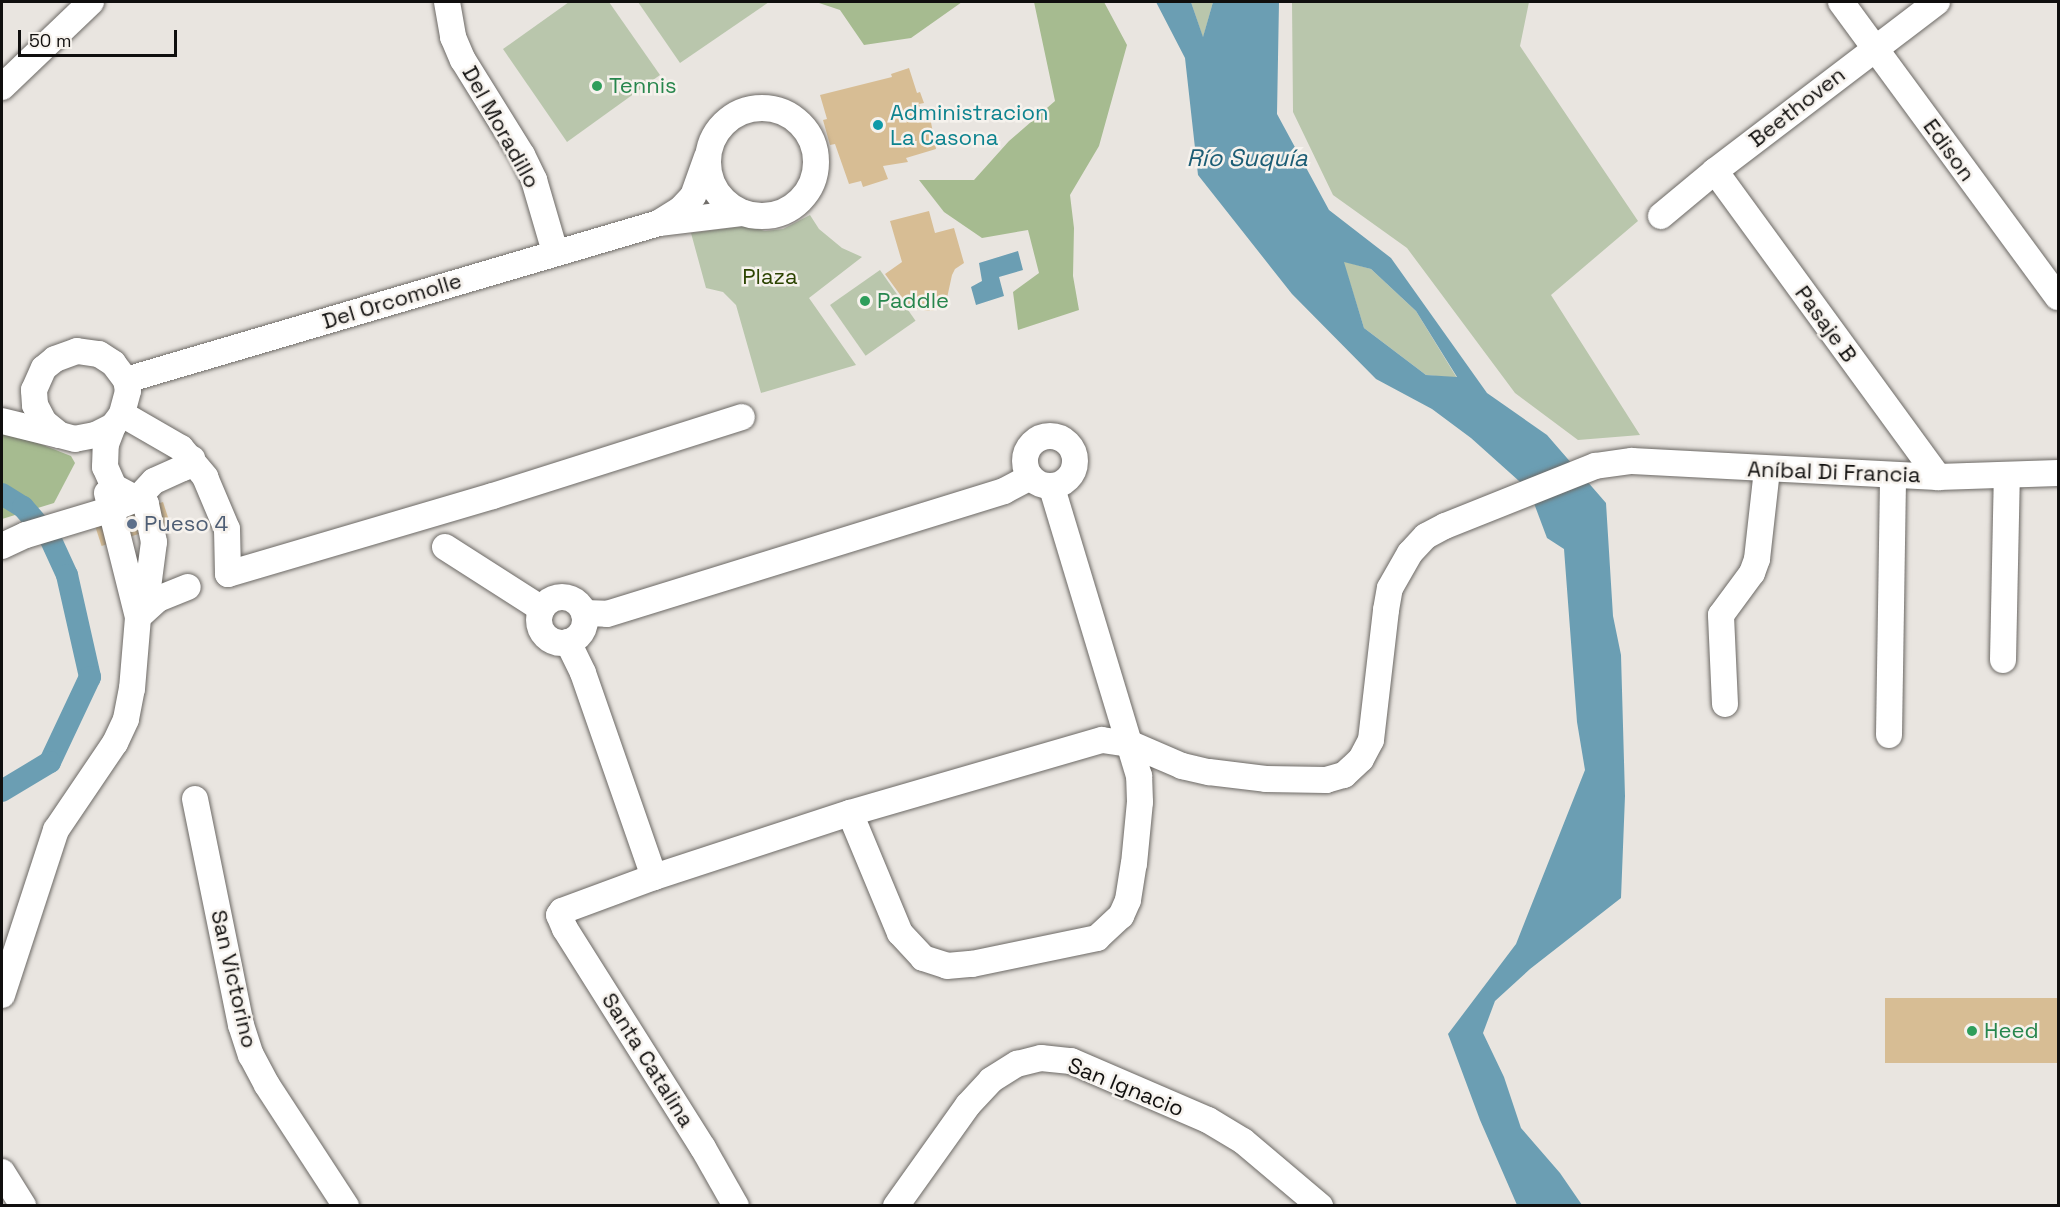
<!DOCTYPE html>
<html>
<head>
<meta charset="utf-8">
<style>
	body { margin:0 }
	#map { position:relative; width:2060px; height:1207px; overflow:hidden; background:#e9e5e0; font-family:"Space Grotesk",sans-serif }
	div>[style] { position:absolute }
	.green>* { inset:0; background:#b9c6ac; transform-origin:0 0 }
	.forest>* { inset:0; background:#a6bb90 }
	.water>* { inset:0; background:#6b9eb3 }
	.canal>* { height:22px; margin:-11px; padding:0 11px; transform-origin:11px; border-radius:11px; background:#6b9eb3 }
	.building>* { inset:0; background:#d7bd94; transform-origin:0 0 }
	.roads { filter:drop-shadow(0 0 2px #6c6965) drop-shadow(0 0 2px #6c6965) }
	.minor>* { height:26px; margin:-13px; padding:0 13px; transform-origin:13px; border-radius:13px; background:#fff }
	.minor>.ring { margin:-13px; padding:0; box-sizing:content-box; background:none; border:26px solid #fff; border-radius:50% }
	.dots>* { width:16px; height:16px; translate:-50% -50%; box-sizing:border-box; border:3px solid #f6f2ed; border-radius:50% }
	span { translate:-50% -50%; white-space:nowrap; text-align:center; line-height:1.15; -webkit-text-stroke:5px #f6f2ed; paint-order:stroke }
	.leisure-label { font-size:22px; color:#27864d }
	.left { translate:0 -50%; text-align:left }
	.street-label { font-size:22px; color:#100f0e }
	.culture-label { font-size:22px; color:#0d838f }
	.park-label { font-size:22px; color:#2c4401 }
	.service-label { font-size:22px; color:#4e5e75 }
	.water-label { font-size:24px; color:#1c5d75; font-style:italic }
	.frame { position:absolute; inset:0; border:3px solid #100f0e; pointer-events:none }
	.scale { position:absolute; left:18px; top:30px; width:159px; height:27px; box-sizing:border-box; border:3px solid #100f0e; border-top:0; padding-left:8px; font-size:18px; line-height:21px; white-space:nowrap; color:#100f0e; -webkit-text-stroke:4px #f6f2ed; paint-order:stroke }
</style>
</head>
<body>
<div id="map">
	<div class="green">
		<i style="clip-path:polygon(569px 2px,609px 2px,660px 75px,567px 142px,503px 49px)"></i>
		<i style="clip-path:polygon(638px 2px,769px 2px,680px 63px)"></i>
		<i style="clip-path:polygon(1191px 2px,1213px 2px,1203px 38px)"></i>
		<i style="clip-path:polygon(1292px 2px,1529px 2px,1520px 46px,1638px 221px,1551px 295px,1640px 435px,1578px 440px,1515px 393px,1407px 248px,1333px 195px,1293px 112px)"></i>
		<i style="clip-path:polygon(810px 215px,819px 229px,842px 248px,862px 257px,809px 298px,856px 365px,761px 393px,736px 305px,723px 292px,706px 288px,691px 233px,747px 226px,765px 231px,783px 229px)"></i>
		<i style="clip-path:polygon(1343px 261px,1371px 269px,1416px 311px,1457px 378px,1426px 375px,1364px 328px)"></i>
		<i style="left:880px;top:270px;width:62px;height:61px;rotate:55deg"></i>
	</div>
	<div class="forest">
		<i style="clip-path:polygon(816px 2px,962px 2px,911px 38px,864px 45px,840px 10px)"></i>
		<i style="clip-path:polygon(1034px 2px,1104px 2px,1127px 45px,1099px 146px,1070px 195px,1074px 228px,1073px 276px,1079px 310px,1018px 330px,1013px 292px,1039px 273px,1028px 230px,982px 238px,944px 212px,919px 180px,974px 180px,1009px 141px,1055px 101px)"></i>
		<i style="clip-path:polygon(2px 429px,71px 456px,75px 463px,54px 503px,2px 519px)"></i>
	</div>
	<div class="water">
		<i style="clip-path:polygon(evenodd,1156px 2px,1191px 2px,1203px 37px,1213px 2px,1279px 2px,1277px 114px,1329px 210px,1391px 258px,1487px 393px,1547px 435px,1606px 503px,1613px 616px,1621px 655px,1625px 796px,1621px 898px,1530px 969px,1495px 1001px,1483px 1033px,1504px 1077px,1521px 1128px,1560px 1173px,1582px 1205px,1517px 1205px,1480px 1120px,1448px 1034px,1516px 944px,1585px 770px,1577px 722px,1564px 549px,1547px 538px,1529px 490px,1471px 438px,1432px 409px,1376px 379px,1292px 294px,1198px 175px,1185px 58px,1156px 2px,1344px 262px,1371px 269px,1416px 311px,1457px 377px,1426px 375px,1364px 328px,1344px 262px)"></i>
		<i style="clip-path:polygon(1018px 251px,1023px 270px,999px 277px,1004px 296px,976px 305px,971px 287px,982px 281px,979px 263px)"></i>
	</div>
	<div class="canal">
		<i style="left:2px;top:494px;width:25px;rotate:32deg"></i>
		<i style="left:23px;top:507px;width:41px;rotate:48.9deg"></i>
		<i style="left:50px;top:538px;width:41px;rotate:65.3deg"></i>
		<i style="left:67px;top:575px;width:105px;rotate:77.3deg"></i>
		<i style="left:90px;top:677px;width:94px;rotate:115.2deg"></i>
		<i style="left:50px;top:762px;width:56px;rotate:148.9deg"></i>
	</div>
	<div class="building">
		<i style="clip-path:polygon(909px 68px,917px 93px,920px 92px,924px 103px,919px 104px,924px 119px,930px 117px,936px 149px,906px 158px,908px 162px,883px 166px,888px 179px,863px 187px,861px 181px,849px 184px,835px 144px,830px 145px,823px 120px,827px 119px,820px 95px,892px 77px,891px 74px)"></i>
		<i style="clip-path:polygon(929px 211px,935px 233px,954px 228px,964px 263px,955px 269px,952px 275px,947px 298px,935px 310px,928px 311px,909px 307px,885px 274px,902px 262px,890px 221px)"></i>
		<i style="left:163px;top:502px;width:23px;height:72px;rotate:72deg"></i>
		<i style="left:1885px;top:998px;width:173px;height:65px"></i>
	</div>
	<div class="roads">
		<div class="minor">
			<i style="left:447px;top:2px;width:36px;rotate:80deg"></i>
			<i style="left:453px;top:37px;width:25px;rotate:67deg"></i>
			<i style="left:463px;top:60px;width:112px;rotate:58.2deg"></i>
			<i style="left:522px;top:155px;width:28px;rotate:64deg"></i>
			<i style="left:534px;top:180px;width:75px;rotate:73.7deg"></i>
			<i style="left:1841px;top:2px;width:366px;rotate:53.7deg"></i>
			<i style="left:2px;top:87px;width:123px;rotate:-43.7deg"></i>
			<i class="ring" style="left:708px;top:108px;width:82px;height:82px"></i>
			<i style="left:707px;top:157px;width:41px;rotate:109.7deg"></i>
			<i style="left:693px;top:196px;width:18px;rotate:133deg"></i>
			<i style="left:681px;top:209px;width:26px;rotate:148deg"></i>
			<i style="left:659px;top:223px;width:85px;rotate:-6.8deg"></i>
			<i style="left:1715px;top:171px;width:379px;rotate:53.9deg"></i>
			<i style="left:1661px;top:216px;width:70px;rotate:-39.8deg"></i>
			<i style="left:1715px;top:171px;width:279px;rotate:-37.3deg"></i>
			<i style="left:77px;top:351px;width:22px;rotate:8deg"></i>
			<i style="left:99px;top:354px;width:17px;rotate:33deg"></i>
			<i style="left:113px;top:363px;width:21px;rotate:53deg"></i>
			<i style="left:126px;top:380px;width:11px;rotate:80deg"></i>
			<i style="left:128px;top:391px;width:24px;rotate:105deg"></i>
			<i style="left:122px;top:414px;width:15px;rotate:127deg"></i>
			<i style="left:113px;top:426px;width:20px;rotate:153deg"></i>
			<i style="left:95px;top:435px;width:20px;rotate:169deg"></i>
			<i style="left:75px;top:439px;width:16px;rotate:-165deg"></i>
			<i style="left:60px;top:435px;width:21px;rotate:-141deg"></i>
			<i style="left:44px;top:422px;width:19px;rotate:-118deg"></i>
			<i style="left:35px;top:405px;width:15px;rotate:-94deg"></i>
			<i style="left:34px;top:390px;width:24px;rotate:-66deg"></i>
			<i style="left:44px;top:368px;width:14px;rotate:-39deg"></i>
			<i style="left:55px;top:359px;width:23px;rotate:-20deg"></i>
			<i style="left:126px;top:380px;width:556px;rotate:-16.41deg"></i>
			<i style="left:122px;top:414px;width:68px;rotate:30deg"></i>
			<i style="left:181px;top:448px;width:38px;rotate:50deg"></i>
			<i style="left:205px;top:477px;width:56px;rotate:67.1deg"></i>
			<i style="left:227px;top:529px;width:45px;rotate:88.7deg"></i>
			<i style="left:228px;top:574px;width:276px;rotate:-16.4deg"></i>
			<i style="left:493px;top:496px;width:261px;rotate:-17.6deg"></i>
			<i style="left:2px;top:421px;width:59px;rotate:13.8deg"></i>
			<i class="ring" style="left:1025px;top:436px;width:24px;height:24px"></i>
			<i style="left:107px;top:493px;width:128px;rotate:76deg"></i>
			<i style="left:2px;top:546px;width:26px;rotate:-25deg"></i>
			<i style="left:26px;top:535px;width:87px;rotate:-16.8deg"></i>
			<i style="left:109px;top:510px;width:31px;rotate:-22deg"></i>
			<i style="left:138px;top:498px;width:23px;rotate:-47deg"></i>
			<i style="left:154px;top:481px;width:32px;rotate:-24deg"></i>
			<i style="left:183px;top:468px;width:13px;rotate:-45deg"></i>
			<i style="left:445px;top:547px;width:115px;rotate:32.6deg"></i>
			<i class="ring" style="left:539px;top:597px;width:20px;height:20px"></i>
			<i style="left:584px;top:613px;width:23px;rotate:2deg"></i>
			<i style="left:607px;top:614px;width:416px;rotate:-17.2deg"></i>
			<i style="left:1004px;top:491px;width:30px;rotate:-28deg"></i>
			<i style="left:138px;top:617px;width:27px;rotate:-42deg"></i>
			<i style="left:158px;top:599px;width:32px;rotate:-22deg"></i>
			<i style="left:568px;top:642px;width:34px;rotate:64deg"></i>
			<i style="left:583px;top:673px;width:216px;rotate:70.8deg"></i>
			<i style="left:2003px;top:660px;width:184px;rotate:-88.8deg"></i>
			<i style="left:1725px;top:704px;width:89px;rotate:-92.6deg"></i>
			<i style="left:1721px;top:615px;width:52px;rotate:-53.6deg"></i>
			<i style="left:1752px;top:573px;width:15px;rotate:-70deg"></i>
			<i style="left:1757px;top:559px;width:90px;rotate:-83.6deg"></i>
			<i style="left:1889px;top:735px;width:260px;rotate:-89.1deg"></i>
			<i style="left:195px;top:799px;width:231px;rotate:78.5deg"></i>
			<i style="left:241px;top:1025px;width:32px;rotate:72deg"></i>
			<i style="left:251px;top:1055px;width:34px;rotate:62deg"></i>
			<i style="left:267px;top:1085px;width:145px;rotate:56.9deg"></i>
			<i style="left:850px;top:813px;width:130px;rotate:67.4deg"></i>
			<i style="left:900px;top:933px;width:34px;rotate:47deg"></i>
			<i style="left:923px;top:958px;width:25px;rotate:18deg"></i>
			<i style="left:947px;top:966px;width:25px;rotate:-5deg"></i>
			<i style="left:972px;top:964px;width:128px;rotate:-11.7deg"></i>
			<i style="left:1097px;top:938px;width:33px;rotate:-43deg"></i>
			<i style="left:1121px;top:916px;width:17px;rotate:-66deg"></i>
			<i style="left:1128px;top:900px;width:36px;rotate:-81deg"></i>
			<i style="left:1134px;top:864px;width:62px;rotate:-84.5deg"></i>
			<i style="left:1140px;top:802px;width:26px;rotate:-92deg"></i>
			<i style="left:1139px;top:776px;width:302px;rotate:-106.8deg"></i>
			<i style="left:2px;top:995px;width:174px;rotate:-71.9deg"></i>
			<i style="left:56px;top:830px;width:105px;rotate:-55.9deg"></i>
			<i style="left:115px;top:743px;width:26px;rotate:-65deg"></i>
			<i style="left:126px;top:719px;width:31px;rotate:-79deg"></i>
			<i style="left:132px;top:689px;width:72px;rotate:-85.2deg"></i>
			<i style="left:138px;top:617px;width:24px;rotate:-68deg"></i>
			<i style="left:147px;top:595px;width:53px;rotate:-82.5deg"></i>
			<i style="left:154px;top:542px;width:39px;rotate:-102deg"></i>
			<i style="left:146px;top:504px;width:36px;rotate:-152deg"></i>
			<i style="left:114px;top:487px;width:22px;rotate:-114deg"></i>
			<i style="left:105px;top:467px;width:23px;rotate:-88deg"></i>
			<i style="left:106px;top:444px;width:19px;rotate:-69deg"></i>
			<i style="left:2px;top:1172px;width:40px;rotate:58deg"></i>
			<i style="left:736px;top:1206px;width:67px;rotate:-119.6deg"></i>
			<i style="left:703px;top:1148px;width:259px;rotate:-122.2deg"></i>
			<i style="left:565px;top:929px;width:15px;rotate:-113deg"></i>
			<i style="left:559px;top:915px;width:5px;rotate:-53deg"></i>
			<i style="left:562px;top:911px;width:98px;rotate:-20.3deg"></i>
			<i style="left:654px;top:877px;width:206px;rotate:-18.1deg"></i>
			<i style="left:850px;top:813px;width:262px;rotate:-16.2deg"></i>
			<i style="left:1102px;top:740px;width:29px;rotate:8deg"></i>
			<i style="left:1131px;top:744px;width:56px;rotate:23.3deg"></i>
			<i style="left:1182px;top:766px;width:28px;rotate:13deg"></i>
			<i style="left:1209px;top:772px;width:57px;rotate:7deg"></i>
			<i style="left:1266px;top:779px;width:60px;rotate:1deg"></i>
			<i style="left:1326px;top:780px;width:19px;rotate:-16deg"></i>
			<i style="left:1344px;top:775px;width:23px;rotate:-43deg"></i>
			<i style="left:1361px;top:759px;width:21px;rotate:-62deg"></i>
			<i style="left:1371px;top:740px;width:131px;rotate:-83.4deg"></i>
			<i style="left:1386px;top:610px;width:22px;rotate:-80deg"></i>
			<i style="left:1390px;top:588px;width:40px;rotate:-60.3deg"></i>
			<i style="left:1410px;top:553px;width:23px;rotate:-47deg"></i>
			<i style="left:1426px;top:536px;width:21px;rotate:-28deg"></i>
			<i style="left:1445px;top:526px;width:162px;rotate:-21.8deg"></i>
			<i style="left:1595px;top:466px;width:37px;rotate:-8deg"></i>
			<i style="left:1632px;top:461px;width:306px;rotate:3deg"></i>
			<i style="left:1938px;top:477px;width:120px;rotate:-1.9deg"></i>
			<i style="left:896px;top:1206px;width:124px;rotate:-54.5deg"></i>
			<i style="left:968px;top:1105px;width:34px;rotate:-47deg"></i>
			<i style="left:991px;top:1080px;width:31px;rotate:-32deg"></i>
			<i style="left:1017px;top:1064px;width:25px;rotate:-14deg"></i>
			<i style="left:1041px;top:1058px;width:30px;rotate:6deg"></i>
			<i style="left:1071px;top:1061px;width:149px;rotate:23.3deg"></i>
			<i style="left:1208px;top:1120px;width:41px;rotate:31deg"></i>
			<i style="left:1243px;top:1141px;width:101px;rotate:40.2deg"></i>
		</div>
	</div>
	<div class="dots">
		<i style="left:597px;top:86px;background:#2e9e5b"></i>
		<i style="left:878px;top:125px;background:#0f9aa8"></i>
		<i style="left:865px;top:301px;background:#2e9e5b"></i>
		<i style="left:132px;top:524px;background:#5c6f8a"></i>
		<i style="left:1972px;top:1031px;background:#2e9e5b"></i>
	</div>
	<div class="leisure-label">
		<span class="left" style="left:609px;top:86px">Tennis</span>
		<span class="left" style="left:877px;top:301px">Paddle</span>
		<span class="left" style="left:1984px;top:1031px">Heed</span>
	</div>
	<div class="street-label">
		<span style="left:1797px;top:107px;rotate:-38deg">Beethoven</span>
		<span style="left:501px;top:127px;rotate:61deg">Del Moradillo</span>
		<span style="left:1949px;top:150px;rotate:54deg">Edison</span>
		<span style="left:392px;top:301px;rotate:-17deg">Del Orcomolle</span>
		<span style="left:1826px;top:324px;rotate:54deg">Pasaje B</span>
		<span style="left:1834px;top:472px;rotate:2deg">Aníbal Di Francia</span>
		<span style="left:234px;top:979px;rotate:77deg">San Victorino</span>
		<span style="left:648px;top:1060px;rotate:58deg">Santa Catalina</span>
		<span style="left:1126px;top:1087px;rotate:22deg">San Ignacio</span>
	</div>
	<div class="culture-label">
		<span class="left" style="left:890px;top:125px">Administracion<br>La Casona</span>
	</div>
	<div class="park-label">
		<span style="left:770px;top:277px">Plaza</span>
	</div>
	<div class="service-label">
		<span class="left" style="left:144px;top:524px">Pueso 4</span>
	</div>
	<div class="water-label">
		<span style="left:1247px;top:158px">Río Suquía</span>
	</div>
	<div class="frame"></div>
	<div class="scale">50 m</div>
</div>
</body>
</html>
